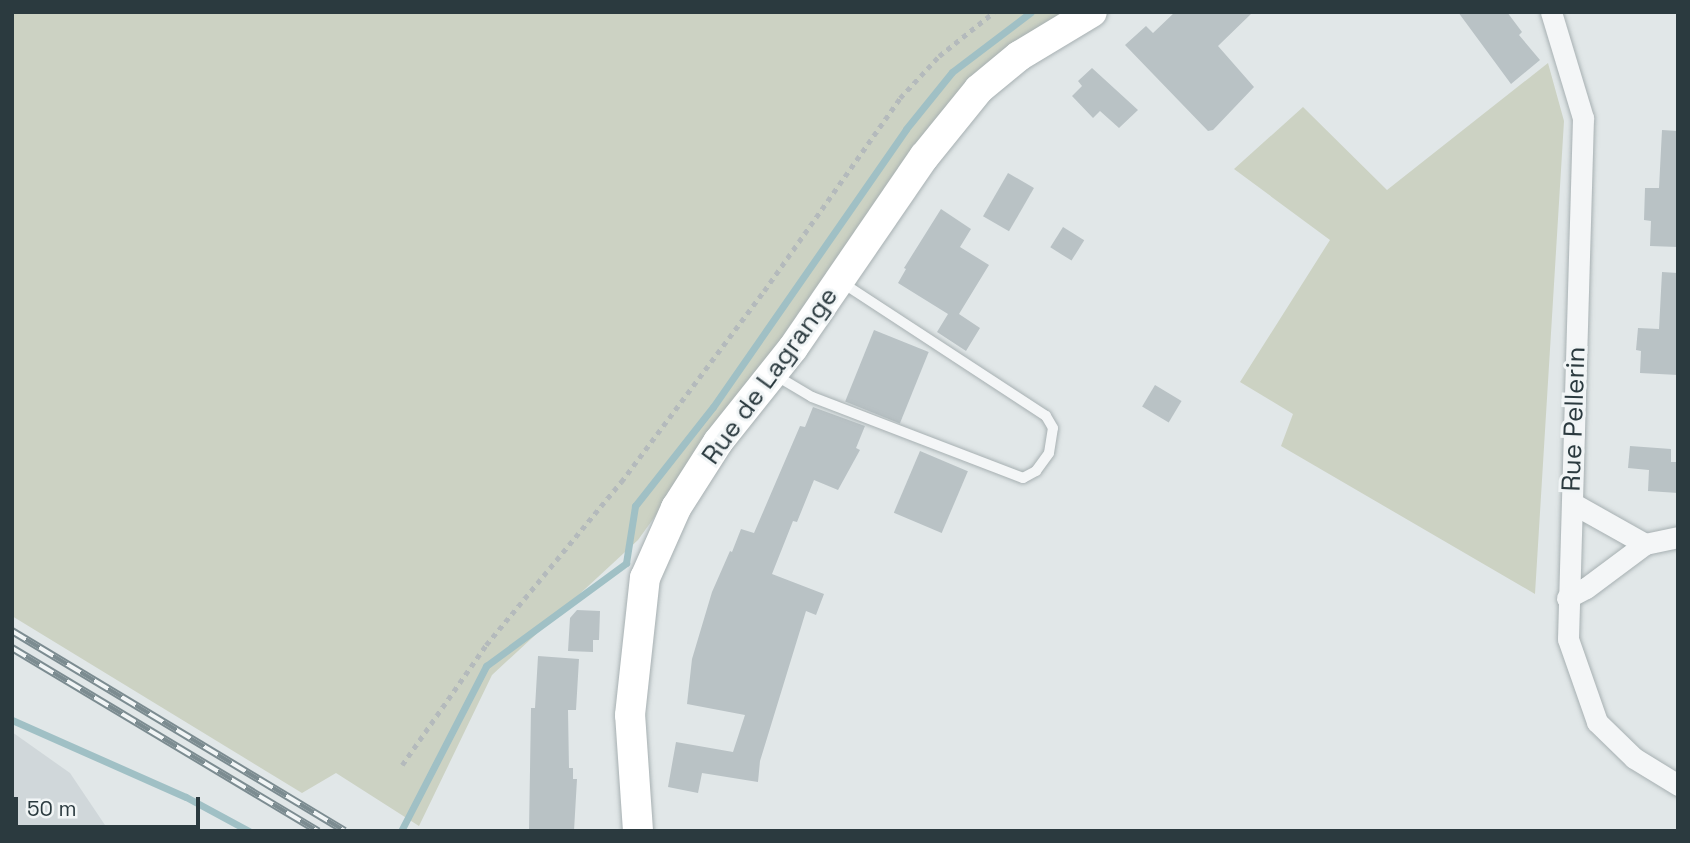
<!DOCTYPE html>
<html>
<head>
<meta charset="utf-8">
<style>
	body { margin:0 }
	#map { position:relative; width:1690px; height:843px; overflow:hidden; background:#e1e7e8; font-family:"Space Grotesk",sans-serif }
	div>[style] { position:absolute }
	.built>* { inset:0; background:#d0d7da }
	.green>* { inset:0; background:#ccd2c3 }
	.stream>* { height:7px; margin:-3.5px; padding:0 3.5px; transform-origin:3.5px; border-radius:3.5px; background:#a0c0c5 }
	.building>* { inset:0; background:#b9c2c5; transform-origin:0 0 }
	.path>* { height:4.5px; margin-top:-2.25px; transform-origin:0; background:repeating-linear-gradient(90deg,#b4babc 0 5px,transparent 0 10px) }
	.roads { filter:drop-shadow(0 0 2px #a7b0b2) drop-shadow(0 0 2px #a7b0b2) }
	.lane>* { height:10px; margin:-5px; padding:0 5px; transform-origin:5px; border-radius:5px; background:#f4f6f7 }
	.street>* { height:21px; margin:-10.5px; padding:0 10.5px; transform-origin:10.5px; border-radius:10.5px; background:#f4f6f7 }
	.secondary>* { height:30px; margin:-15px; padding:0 15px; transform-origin:15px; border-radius:15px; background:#fff }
	.rail>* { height:8px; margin-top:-4px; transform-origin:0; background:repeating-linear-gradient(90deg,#f1f5f6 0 16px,#7c8c91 0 32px); box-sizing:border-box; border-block:2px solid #7c8c91 }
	span { translate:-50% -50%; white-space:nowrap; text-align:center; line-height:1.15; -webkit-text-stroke:6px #f1f5f6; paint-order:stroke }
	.street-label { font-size:26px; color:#2b3a3f }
	.frame { position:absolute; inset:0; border:14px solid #2b3a3f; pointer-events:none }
	.scale { position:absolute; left:14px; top:797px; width:186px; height:32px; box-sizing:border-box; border:4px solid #2b3a3f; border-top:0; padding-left:9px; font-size:21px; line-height:24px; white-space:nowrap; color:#2b3a3f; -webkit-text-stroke:5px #f1f5f6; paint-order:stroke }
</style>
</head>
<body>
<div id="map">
	<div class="built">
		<i style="clip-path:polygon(12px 732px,70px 773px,109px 831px,12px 831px)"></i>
	</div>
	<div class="green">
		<i style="clip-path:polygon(12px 12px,1077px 12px,967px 82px,638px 540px,492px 675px,419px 826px,336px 773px,302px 793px,12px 616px)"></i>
		<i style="clip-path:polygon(1548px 63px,1564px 121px,1535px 594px,1281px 446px,1293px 414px,1240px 382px,1330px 240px,1234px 169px,1303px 107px,1387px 190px)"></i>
	</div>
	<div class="stream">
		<i style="left:12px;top:720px;width:190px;rotate:23.9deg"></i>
		<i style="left:186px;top:797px;width:72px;rotate:28.4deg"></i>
		<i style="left:401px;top:831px;width:186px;rotate:-62.7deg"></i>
		<i style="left:486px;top:666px;width:174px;rotate:-36.3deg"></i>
		<i style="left:626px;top:563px;width:58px;rotate:-81deg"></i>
		<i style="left:635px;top:506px;width:126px;rotate:-51.8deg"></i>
		<i style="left:713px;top:407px;width:338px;rotate:-55.2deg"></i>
		<i style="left:906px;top:129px;width:73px;rotate:-51.1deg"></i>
		<i style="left:952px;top:72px;width:99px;rotate:-37.2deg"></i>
	</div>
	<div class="building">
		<i style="clip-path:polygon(1175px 12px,1253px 12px,1218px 46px,1254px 87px,1213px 130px,1208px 131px,1125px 45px,1146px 26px,1153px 33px)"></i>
		<i style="clip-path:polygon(1458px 12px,1507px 12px,1522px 32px,1519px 35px,1540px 60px,1511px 84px)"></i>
		<i style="clip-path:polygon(1092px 68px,1138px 110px,1119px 128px,1100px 111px,1093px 118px,1072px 96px,1082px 86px,1078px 81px)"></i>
		<i style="clip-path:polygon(1662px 130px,1678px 131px,1678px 247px,1650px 246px,1651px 221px,1644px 220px,1645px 188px,1659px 188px)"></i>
		<i style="left:1008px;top:173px;width:30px;height:50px;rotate:30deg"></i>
		<i style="clip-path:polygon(941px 209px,971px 229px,960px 247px,989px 265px,959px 314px,980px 328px,966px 351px,937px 332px,948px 314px,898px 283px,906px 269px,904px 268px)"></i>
		<i style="left:1063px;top:227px;width:25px;height:24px;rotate:32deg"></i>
		<i style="clip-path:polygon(1662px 272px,1678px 273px,1678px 375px,1640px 373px,1641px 351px,1636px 350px,1638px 328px,1659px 329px)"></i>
		<i style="left:874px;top:330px;width:59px;height:77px;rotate:22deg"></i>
		<i style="left:1155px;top:385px;width:31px;height:25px;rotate:31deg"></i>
		<i style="clip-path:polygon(813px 407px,865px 426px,856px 448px,860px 450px,838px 490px,814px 480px,797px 522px,793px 521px,772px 574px,824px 594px,816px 615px,806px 611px,760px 761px,758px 782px,702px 773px,698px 793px,668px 787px,676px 742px,733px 752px,745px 715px,687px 704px,692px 659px,712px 592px,730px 551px,732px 552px,741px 529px,754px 533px,800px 426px,805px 427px)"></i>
		<i style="clip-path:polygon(1630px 446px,1671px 449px,1671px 462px,1678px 462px,1678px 493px,1648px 491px,1649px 470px,1628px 468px)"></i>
		<i style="left:920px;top:451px;width:52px;height:67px;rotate:23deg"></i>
		<i style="clip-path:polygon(577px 610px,600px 611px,599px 640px,593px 640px,593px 652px,568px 651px,570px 618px)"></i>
		<i style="clip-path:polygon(538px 656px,579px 659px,576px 710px,568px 710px,569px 768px,573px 768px,573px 779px,577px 779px,574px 831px,529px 831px,531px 708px,535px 708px)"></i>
	</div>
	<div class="path">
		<i style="left:402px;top:765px;width:146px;rotate:-55deg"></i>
		<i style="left:486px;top:645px;width:212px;rotate:-50.4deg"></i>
		<i style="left:621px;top:482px;width:239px;rotate:-53.2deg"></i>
		<i style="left:764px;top:291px;width:236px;rotate:-54.8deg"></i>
		<i style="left:900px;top:98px;width:57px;rotate:-47.1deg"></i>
		<i style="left:939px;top:56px;width:70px;rotate:-38.7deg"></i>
	</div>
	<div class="roads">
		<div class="lane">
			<i style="left:775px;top:375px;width:43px;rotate:30.7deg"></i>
			<i style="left:812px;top:397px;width:226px;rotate:21deg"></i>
			<i style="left:1023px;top:478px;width:15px;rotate:-28deg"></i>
			<i style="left:1036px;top:471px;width:22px;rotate:-54deg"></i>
			<i style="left:1049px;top:453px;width:25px;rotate:-81deg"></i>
			<i style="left:1053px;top:428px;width:14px;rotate:-120deg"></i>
			<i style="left:1046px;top:416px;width:245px;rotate:-146.8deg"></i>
		</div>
		<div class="street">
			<i style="left:1551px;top:12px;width:111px;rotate:73.2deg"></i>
			<i style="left:1583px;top:118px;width:521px;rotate:91.65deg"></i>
			<i style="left:1568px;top:639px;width:88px;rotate:70.7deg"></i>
			<i style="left:1597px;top:722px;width:52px;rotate:44.2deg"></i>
			<i style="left:1634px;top:758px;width:52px;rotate:31.5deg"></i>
			<i style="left:1572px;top:503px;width:84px;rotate:29.3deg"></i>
			<i style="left:1567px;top:598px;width:21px;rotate:-28deg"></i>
			<i style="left:1586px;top:588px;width:74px;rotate:-36.7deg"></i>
			<i style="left:1645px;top:544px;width:34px;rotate:-12deg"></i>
		</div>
		<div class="secondary">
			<i style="left:638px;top:831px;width:116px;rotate:-93.9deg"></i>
			<i style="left:630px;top:715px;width:138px;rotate:-83.8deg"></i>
			<i style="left:645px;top:578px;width:77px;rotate:-66.1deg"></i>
			<i style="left:676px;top:508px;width:78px;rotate:-57.5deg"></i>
			<i style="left:718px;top:442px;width:120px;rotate:-51.4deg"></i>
			<i style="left:793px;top:348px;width:232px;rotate:-55.6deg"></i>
			<i style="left:924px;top:157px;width:87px;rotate:-51deg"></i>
			<i style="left:979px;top:89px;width:52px;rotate:-39.5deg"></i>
			<i style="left:1019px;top:56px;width:85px;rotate:-31.1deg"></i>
		</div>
	</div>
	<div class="rail">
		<i style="left:12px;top:631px;width:388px;rotate:31deg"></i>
		<i style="left:12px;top:648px;width:357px;rotate:30.9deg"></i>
	</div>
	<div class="street-label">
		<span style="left:770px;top:376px;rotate:-54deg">Rue de Lagrange</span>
		<span style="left:1574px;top:419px;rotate:-88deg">Rue Pellerin</span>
	</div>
	<div class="frame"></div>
	<div class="scale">50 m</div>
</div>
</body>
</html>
